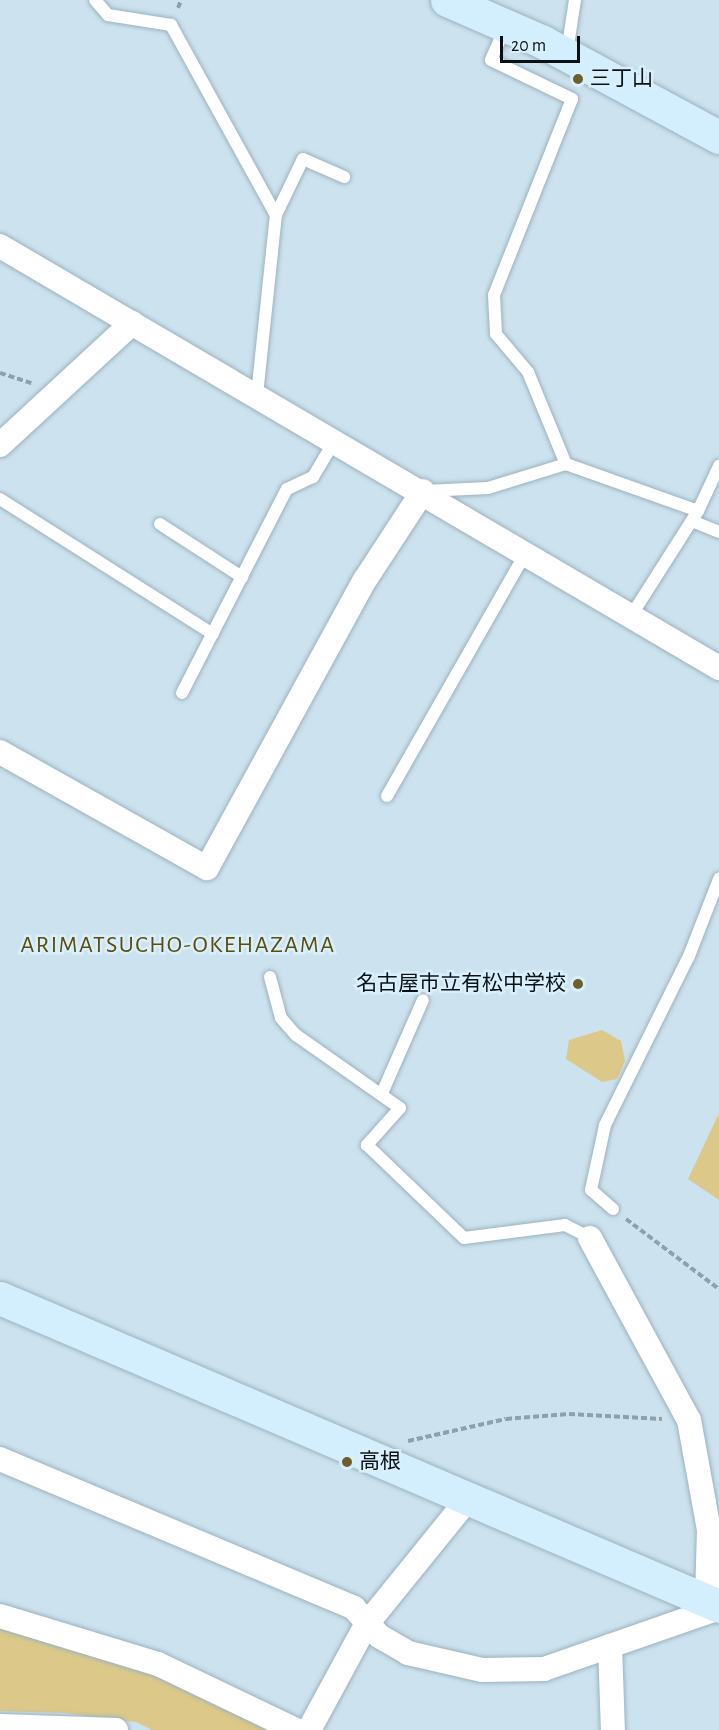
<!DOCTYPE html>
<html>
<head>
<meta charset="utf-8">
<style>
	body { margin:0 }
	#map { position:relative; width:719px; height:1730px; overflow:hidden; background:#cce3ef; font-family:"Alegreya Sans","Noto Sans JP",sans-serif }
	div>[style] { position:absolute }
	.green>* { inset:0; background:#dcc989 }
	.path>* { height:4px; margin-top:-2px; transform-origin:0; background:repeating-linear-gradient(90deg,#8ea0aa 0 6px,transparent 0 9px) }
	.roads { filter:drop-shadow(0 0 2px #9cb2be) drop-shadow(0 0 2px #9cb2be) }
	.lane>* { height:12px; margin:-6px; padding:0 6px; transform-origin:6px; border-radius:6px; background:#fff }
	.street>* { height:24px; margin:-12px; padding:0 12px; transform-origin:12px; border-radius:12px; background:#fff }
	.secondary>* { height:33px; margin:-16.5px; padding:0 16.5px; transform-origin:16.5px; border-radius:16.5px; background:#d3eefc }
	.dots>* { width:16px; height:16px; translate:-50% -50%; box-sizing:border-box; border:3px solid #d9f0fc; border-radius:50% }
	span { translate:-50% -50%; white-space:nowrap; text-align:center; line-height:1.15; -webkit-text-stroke:5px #d9f0fc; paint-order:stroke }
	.poi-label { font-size:21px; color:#0a1116 }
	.left { translate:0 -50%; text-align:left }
	.right { translate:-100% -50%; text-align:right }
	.quarter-label { font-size:24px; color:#5c4c0d; letter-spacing:1.5px }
	.scale { position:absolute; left:500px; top:36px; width:80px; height:27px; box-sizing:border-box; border:3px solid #0a1116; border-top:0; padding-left:8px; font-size:18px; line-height:21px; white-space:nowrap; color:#0a1116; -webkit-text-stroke:4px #d9f0fc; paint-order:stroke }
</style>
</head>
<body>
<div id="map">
	<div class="green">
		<i style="clip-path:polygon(602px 1030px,621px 1041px,625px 1061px,617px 1079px,602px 1082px,566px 1059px,569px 1040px)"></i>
		<i style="clip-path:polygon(719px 1113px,719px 1200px,688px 1179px)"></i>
		<i style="clip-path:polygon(0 1626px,157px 1672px,270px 1730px,152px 1730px,136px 1722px,64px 1713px,0 1711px)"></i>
	</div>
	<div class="path">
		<i style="left:178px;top:8px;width:9px;rotate:-69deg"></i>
		<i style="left:0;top:373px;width:33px;rotate:18deg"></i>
		<i style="left:626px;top:1219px;width:116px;rotate:37deg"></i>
		<i style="left:408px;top:1441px;width:100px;rotate:-12.7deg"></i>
		<i style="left:506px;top:1419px;width:63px;rotate:-4.5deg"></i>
		<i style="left:569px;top:1414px;width:93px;rotate:3.1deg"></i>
	</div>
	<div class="roads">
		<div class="lane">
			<i style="left:95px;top:0;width:20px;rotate:49deg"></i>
			<i style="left:108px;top:15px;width:64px;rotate:9deg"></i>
			<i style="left:171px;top:25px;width:217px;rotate:61.1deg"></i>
			<i style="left:506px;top:26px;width:37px;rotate:114deg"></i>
			<i style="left:491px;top:60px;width:90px;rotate:25.7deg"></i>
			<i style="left:572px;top:99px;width:211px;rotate:111.7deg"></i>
			<i style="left:494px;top:295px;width:39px;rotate:87deg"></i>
			<i style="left:496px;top:334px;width:50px;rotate:49.9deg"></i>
			<i style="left:528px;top:372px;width:100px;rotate:67.6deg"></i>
			<i style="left:567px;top:52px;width:53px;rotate:-81.3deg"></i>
			<i style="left:257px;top:395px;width:181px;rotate:-84deg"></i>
			<i style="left:276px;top:215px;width:62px;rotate:-64.3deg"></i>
			<i style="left:303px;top:159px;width:45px;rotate:23.7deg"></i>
			<i style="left:424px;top:491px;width:64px;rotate:-2.7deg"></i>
			<i style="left:488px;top:488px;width:82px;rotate:-17.1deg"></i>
			<i style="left:566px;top:464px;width:140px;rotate:19.6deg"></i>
			<i style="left:0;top:499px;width:252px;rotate:32.4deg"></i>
			<i style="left:692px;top:521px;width:29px;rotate:22deg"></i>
			<i style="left:160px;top:524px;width:98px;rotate:32.9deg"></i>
			<i style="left:631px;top:616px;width:125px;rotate:-57.5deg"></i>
			<i style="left:698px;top:511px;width:50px;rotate:-65deg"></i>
			<i style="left:182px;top:693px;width:229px;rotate:-62.8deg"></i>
			<i style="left:287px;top:489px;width:29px;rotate:-25deg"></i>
			<i style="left:313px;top:477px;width:43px;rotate:-59.3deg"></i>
			<i style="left:387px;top:796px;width:281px;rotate:-60.3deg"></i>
			<i style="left:270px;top:977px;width:42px;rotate:75deg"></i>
			<i style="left:281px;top:1018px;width:23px;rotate:49deg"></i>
			<i style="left:296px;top:1035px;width:127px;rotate:35.1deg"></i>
			<i style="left:400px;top:1108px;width:50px;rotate:131.7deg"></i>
			<i style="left:367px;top:1145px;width:134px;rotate:43.8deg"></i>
			<i style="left:464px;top:1238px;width:102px;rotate:-7.3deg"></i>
			<i style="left:565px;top:1225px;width:28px;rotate:27deg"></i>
			<i style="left:383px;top:1091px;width:99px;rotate:-66.3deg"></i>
			<i style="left:613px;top:1209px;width:29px;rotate:-139deg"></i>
			<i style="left:591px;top:1190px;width:66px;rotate:-77.8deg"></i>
			<i style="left:605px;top:1125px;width:189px;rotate:-63.6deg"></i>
			<i style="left:689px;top:956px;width:83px;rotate:-68.7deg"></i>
		</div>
		<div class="street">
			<i style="left:0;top:246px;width:834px;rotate:30.41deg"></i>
			<i style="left:0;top:445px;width:180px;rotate:-42.7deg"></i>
			<i style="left:0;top:752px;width:237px;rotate:29.3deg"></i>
			<i style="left:207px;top:868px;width:328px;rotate:-61.3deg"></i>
			<i style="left:365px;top:580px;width:106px;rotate:-56.9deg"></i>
			<i style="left:590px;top:1238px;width:207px;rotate:61.5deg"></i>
			<i style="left:689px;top:1420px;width:112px;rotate:79.7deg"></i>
			<i style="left:709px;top:1530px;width:69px;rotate:91.7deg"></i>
			<i style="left:0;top:1459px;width:384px;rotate:22.8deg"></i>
			<i style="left:354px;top:1608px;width:38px;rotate:48deg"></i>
			<i style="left:379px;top:1636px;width:34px;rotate:30deg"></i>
			<i style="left:408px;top:1653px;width:76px;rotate:12.9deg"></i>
			<i style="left:482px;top:1670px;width:62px;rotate:-0.9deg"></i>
			<i style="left:544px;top:1669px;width:185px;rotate:-19.2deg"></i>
			<i style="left:0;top:1616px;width:165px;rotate:16.9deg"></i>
			<i style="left:158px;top:1664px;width:153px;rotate:25.6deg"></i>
			<i style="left:610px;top:1646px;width:84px;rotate:88deg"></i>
			<i style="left:0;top:1726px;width:116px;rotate:2deg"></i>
			<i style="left:309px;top:1730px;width:119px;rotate:-61.5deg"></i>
			<i style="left:366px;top:1625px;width:162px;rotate:-51deg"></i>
		</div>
		<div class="secondary">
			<i style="left:447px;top:0;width:105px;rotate:23.6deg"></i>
			<i style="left:543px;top:42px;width:200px;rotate:28.4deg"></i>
			<i style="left:0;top:1298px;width:782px;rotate:23.19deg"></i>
		</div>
	</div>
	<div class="dots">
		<i style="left:578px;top:79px;background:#6d5f2c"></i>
		<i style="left:578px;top:984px;background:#6d5f2c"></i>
		<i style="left:347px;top:1462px;background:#6d5f2c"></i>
	</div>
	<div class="poi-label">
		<span class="left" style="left:590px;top:79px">三丁山</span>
		<span class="right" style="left:566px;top:984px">名古屋市立有松中学校</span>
		<span class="left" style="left:359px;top:1462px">高根</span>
	</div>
	<div class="quarter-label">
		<span style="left:178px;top:946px">ARIMATSUCHO-OKEHAZAMA</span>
	</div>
	<div class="scale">20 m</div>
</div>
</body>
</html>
